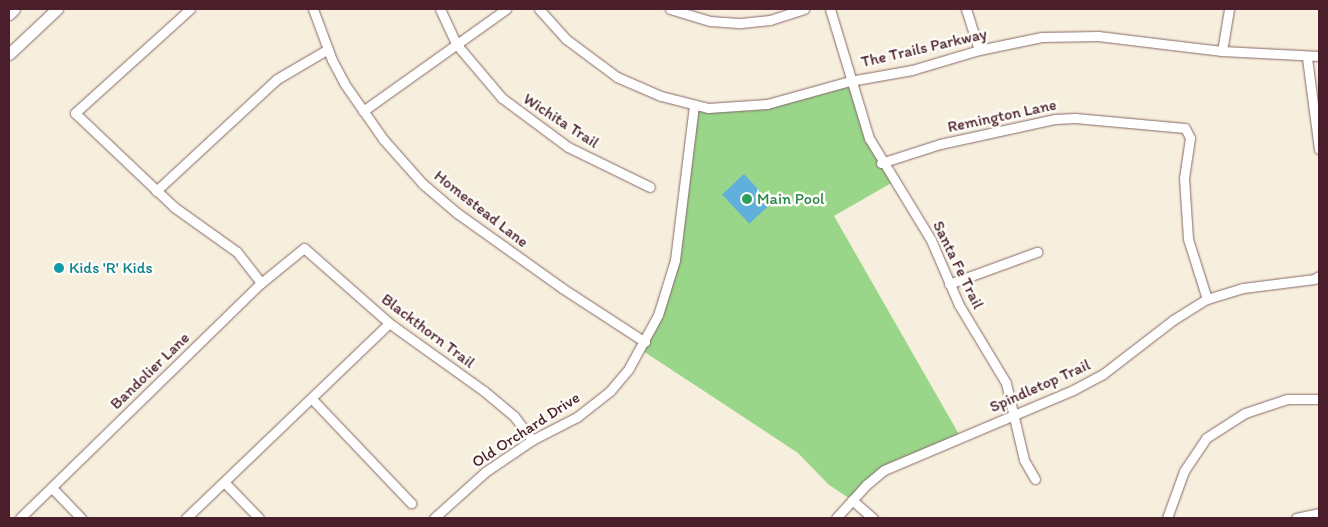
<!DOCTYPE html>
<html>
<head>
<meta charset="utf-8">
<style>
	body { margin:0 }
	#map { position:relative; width:1328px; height:527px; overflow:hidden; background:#f7efdd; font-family:Itim,sans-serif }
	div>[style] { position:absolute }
	.green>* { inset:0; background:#99d68a }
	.water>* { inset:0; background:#61b0db; transform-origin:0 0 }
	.roads { filter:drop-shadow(0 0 1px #876869) drop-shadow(0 0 1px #876869) }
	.minor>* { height:9px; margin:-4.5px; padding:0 4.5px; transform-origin:4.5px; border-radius:4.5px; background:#fff }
	.major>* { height:11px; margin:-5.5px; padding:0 5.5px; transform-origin:5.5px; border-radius:5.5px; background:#fff }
	.dots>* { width:14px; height:14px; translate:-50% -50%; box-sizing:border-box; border:2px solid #fdfcf7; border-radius:50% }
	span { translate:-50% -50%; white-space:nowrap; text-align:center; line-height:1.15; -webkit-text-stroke:5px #fdfcf7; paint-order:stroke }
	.street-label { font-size:16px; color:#4a1f2b }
	.leisure-label { font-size:16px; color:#27864d }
	.left { translate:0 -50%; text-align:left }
	.culture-label { font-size:16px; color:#0d838f }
	.frame { position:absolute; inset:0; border:10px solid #4a1f2b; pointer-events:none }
</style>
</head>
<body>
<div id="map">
	<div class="green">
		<i style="clip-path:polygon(850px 81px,869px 138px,893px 182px,834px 216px,960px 436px,907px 458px,852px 500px,829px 485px,798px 453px,640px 349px,668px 286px,694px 105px,742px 107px)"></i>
	</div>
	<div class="water">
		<i style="left:744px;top:174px;width:40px;height:30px;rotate:47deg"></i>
	</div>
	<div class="roads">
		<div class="minor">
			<i style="left:190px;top:9px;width:155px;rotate:137.9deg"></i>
			<i style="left:75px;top:113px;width:137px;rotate:43.5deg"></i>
			<i style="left:174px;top:207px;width:77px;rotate:35.5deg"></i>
			<i style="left:237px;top:252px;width:39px;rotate:52deg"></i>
			<i style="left:313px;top:9px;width:54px;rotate:69.6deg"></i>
			<i style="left:332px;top:60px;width:26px;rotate:62deg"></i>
			<i style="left:344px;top:83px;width:68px;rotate:55.1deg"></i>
			<i style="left:383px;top:139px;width:60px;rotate:48.4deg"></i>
			<i style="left:423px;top:184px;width:45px;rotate:40.5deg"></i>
			<i style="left:457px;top:213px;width:129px;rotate:35.5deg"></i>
			<i style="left:562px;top:288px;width:99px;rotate:33deg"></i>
			<i style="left:440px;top:9px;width:40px;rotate:65deg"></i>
			<i style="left:457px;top:45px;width:70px;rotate:49.7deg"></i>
			<i style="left:502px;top:98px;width:82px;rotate:36.6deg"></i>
			<i style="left:568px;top:147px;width:91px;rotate:26deg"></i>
			<i style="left:539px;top:9px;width:40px;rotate:48deg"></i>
			<i style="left:566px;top:39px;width:64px;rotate:36.7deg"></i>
			<i style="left:617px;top:77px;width:48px;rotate:23.4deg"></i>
			<i style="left:661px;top:96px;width:49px;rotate:14.3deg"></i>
			<i style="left:708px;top:108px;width:59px;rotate:-3.9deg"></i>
			<i style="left:767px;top:104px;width:86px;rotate:-15.5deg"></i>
			<i style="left:850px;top:81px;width:63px;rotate:-10.1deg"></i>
			<i style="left:912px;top:70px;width:70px;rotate:-16.6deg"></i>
			<i style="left:979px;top:50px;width:64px;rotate:-11.7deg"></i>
			<i style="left:1042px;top:37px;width:56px;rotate:-1deg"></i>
			<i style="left:1098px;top:36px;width:125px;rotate:6.9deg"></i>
			<i style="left:1222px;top:51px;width:97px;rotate:3deg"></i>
			<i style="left:670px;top:9px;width:42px;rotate:16.7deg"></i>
			<i style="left:710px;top:21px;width:31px;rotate:4deg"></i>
			<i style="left:741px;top:23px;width:29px;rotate:-6deg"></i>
			<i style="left:770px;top:20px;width:36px;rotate:-18deg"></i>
			<i style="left:830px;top:9px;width:135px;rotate:73.2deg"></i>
			<i style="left:869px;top:138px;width:119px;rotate:58.7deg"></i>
			<i style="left:931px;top:240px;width:71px;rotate:66.7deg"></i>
			<i style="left:959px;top:305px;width:91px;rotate:58.9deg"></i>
			<i style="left:1006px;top:383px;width:79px;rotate:76.8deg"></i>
			<i style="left:1024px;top:460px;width:22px;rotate:60deg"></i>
			<i style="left:966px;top:9px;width:43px;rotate:72.4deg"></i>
			<i style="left:1222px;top:51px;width:43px;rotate:-80.5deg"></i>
			<i style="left:1307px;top:58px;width:92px;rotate:82.5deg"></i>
			<i style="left:363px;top:111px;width:176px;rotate:-35.5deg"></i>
			<i style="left:881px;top:163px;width:62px;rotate:-17.9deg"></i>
			<i style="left:940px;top:144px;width:118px;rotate:-12.3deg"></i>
			<i style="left:1055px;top:119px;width:20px;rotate:-3deg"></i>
			<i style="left:1075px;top:118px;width:110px;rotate:5.2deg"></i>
			<i style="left:1185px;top:128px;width:11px;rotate:63deg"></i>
			<i style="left:1190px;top:138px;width:40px;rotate:98.5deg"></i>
			<i style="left:1184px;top:178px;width:61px;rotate:86.2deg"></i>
			<i style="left:1188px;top:239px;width:63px;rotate:72.4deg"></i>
			<i style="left:156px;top:191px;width:165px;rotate:-42.8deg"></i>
			<i style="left:277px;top:79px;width:59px;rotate:-30.5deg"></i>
			<i style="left:949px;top:284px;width:94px;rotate:-20deg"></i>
			<i style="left:312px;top:399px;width:144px;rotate:46.4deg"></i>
			<i style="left:224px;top:482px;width:50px;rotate:45.8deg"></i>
			<i style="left:52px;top:488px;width:42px;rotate:46deg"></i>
			<i style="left:852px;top:500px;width:28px;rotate:41deg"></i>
			<i style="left:20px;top:518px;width:337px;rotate:-44.3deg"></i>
			<i style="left:261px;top:283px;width:55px;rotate:-39.1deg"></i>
			<i style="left:304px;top:248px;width:113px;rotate:41.4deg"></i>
			<i style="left:389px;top:323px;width:117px;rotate:35.6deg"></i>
			<i style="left:484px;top:391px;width:39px;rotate:40deg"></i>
			<i style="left:514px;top:416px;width:30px;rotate:53deg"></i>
			<i style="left:186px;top:518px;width:281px;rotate:-43.8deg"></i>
			<i style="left:434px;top:518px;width:69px;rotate:-42deg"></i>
			<i style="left:485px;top:472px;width:57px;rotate:-34.2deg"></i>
			<i style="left:532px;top:440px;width:51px;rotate:-27.1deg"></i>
			<i style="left:577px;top:417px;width:42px;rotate:-38.2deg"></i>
			<i style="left:610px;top:391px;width:30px;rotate:-50deg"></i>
			<i style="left:629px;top:368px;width:60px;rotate:-61.3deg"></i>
			<i style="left:658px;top:315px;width:58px;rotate:-72.8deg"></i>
			<i style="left:675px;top:260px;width:156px;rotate:-83deg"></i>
			<i style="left:836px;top:518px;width:45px;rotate:-47.7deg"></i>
			<i style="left:866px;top:485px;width:23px;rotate:-40deg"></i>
			<i style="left:884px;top:470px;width:205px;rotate:-22.9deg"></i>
			<i style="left:1073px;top:390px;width:34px;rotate:-28deg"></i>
			<i style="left:1103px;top:374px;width:88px;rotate:-37.6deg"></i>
			<i style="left:1173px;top:320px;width:40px;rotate:-32deg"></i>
			<i style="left:1207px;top:299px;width:38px;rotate:-17deg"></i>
			<i style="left:1243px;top:288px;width:72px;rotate:-7.2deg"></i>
			<i style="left:1314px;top:279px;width:6px;rotate:-31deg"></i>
			<i style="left:1167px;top:518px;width:50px;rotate:-70.1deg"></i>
			<i style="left:1184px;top:471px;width:40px;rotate:-56deg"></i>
			<i style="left:1206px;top:438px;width:46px;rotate:-32.7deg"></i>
			<i style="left:1245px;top:413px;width:44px;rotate:-18.4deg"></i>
			<i style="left:1287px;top:399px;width:32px"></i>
			<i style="left:1296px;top:518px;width:24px;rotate:-12deg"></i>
		</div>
		<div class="major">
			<i style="left:9px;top:14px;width:7px;rotate:-45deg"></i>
			<i style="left:9px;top:54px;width:66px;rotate:-43.2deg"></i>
		</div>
	</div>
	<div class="dots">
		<i style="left:747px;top:199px;background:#2e9e5b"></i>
		<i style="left:59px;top:268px;background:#0f9aa8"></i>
	</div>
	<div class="street-label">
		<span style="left:924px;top:48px;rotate:-13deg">The Trails Parkway</span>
		<span style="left:1002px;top:116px;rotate:-12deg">Remington Lane</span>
		<span style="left:561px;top:121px;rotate:33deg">Wichita Trail</span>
		<span style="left:481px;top:209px;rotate:38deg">Homestead Lane</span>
		<span style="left:958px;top:265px;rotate:64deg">Santa Fe Trail</span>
		<span style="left:428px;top:331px;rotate:37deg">Blackthorn Trail</span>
		<span style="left:150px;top:371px;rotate:-44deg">Bandolier Lane</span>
		<span style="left:1040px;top:386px;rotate:-24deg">Spindletop Trail</span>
		<span style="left:526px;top:430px;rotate:-33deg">Old Orchard Drive</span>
	</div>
	<div class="leisure-label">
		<span class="left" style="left:757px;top:199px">Main Pool</span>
	</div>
	<div class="culture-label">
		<span class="left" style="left:69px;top:268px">Kids 'R' Kids</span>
	</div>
	<div class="frame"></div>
</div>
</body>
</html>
